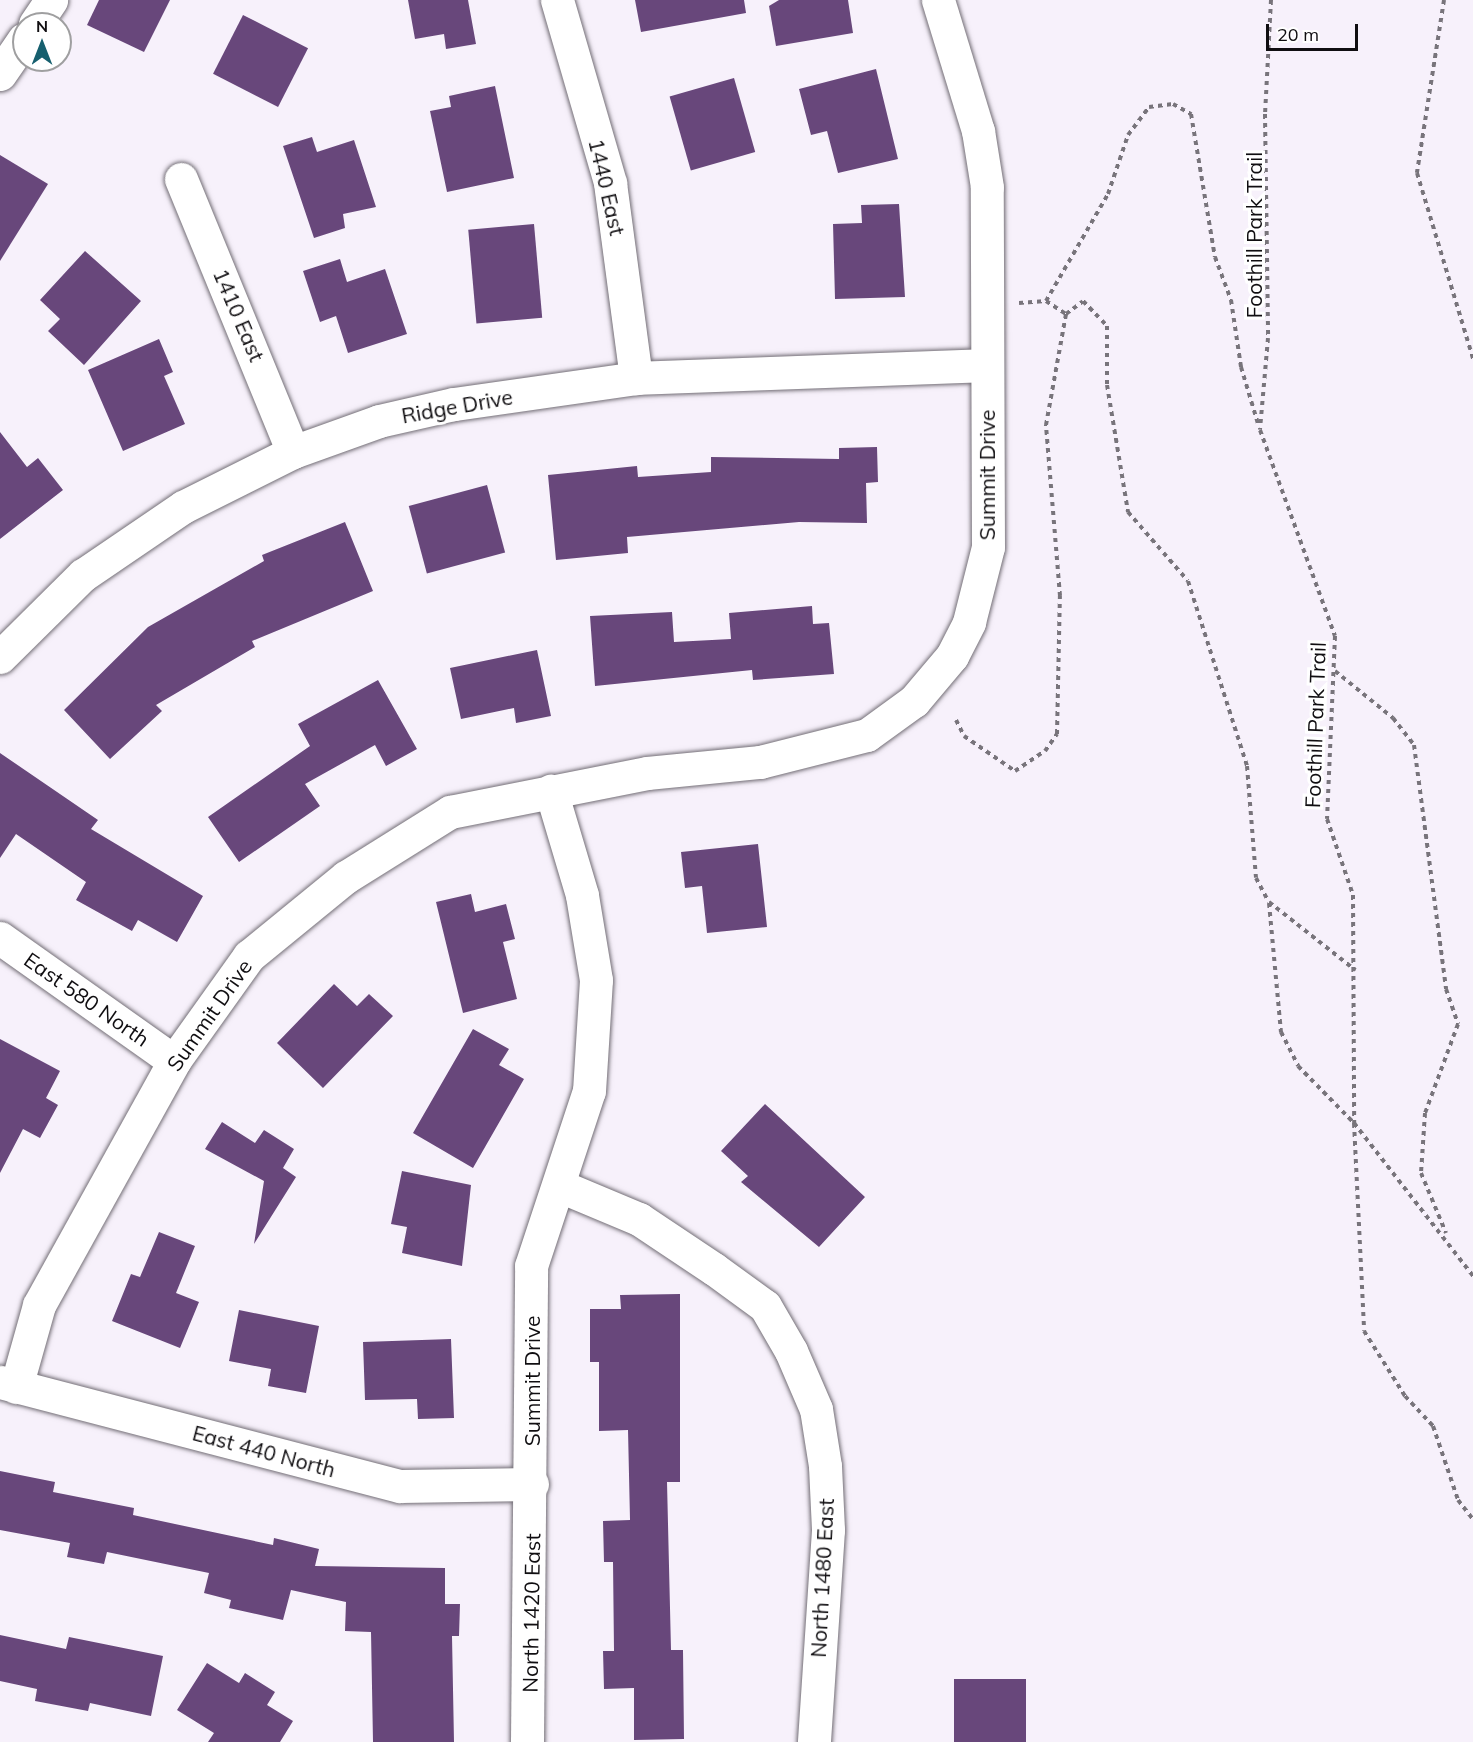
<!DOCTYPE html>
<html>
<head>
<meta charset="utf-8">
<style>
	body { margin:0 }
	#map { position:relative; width:1473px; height:1742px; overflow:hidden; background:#f7f1fb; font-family:Mulish,sans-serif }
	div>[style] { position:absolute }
	.building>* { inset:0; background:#68477b; transform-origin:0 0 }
	.path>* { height:4px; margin-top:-2px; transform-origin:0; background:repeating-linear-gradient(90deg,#78747b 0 4.5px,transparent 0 9px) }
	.roads { filter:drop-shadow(0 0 2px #736e76) drop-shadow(0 0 2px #736e76) }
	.minor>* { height:33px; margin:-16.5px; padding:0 16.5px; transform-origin:16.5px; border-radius:16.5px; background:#fff }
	span { translate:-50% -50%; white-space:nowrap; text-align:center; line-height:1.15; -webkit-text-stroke:6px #fff; paint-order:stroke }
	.street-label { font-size:21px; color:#100e11 }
	.north { position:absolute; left:12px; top:12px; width:60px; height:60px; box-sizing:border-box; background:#fff; border:2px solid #9f9fa0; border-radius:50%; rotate:0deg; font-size:16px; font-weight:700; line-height:24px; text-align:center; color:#100e11 }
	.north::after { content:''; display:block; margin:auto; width:21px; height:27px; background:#165f6e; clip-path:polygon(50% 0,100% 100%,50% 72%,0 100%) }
	.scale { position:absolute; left:1266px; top:24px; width:92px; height:27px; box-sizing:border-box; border:3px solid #100e11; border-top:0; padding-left:8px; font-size:18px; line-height:21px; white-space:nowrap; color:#100e11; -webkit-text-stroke:4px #fff; paint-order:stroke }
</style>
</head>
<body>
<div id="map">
	<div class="building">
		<i style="clip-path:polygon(99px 0,170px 0,144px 52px,87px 25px)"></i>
		<i style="clip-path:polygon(408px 0,468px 0,476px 44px,446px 49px,444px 34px,415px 39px)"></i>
		<i style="clip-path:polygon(635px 0,744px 0,746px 13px,641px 32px)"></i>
		<i style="clip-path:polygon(779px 0,848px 0,853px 33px,776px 46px,769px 6px)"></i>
		<i style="left:243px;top:15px;width:73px;height:66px;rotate:27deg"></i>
		<i style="clip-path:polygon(876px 69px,898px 159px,838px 173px,827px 131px,811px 135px,799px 89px)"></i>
		<i style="left:734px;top:78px;width:77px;height:67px;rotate:74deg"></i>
		<i style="clip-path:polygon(495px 86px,514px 178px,447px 192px,430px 111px,451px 107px,449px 96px)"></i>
		<i style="clip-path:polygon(312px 137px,317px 152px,354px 140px,376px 207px,343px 214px,345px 228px,314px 238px,283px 146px)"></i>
		<i style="clip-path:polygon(0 155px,48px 184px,0 261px)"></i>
		<i style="clip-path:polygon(899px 204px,905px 297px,835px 299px,833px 224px,862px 223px,861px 205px)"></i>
		<i style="left:534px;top:224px;width:94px;height:66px;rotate:85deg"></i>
		<i style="clip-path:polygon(85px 251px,141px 301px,84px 365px,48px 331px,60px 319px,40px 300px)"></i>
		<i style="clip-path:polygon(340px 259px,347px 282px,385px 269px,407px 334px,348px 353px,336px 316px,320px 322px,303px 271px)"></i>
		<i style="clip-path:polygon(159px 339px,173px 372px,164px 376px,185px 424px,123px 451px,88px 370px)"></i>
		<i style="clip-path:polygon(0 432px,27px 467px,38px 458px,63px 490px,0 539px)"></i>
		<i style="clip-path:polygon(877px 447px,878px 482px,866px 483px,867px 523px,799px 522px,627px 537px,628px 553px,556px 560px,548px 475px,637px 466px,638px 477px,711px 472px,711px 457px,839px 459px,839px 448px)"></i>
		<i style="left:487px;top:485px;width:70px;height:81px;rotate:75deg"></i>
		<i style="clip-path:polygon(345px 522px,373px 591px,252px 641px,255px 647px,156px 705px,162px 711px,110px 759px,64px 710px,148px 627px,264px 561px,262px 555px)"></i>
		<i style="clip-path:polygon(812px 606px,813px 624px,829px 623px,834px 674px,753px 680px,752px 670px,595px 686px,590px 616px,672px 612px,674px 642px,731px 639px,729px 613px)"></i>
		<i style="clip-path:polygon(537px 650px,551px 716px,516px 723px,514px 708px,461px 719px,450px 668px)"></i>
		<i style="clip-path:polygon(378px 680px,417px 749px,386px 766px,375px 745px,305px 784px,320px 806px,239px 862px,208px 817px,310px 746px,298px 724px)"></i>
		<i style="clip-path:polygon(0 753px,98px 820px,91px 829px,203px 896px,177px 942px,138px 920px,132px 931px,76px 900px,86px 882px,16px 834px,0 858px)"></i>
		<i style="clip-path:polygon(758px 844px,767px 927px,707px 933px,702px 886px,685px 888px,681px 852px)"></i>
		<i style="clip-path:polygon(471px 894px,475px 912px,506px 904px,515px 939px,503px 942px,517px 999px,463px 1013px,436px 902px)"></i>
		<i style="clip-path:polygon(334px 984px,357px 1006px,369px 994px,393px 1016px,323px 1088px,277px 1043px)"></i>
		<i style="clip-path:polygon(473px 1029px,509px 1049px,499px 1065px,524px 1079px,473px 1168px,413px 1133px)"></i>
		<i style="clip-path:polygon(0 1039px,60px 1071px,46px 1098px,58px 1105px,40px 1138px,23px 1129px,0 1173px)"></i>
		<i style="clip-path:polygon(765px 1104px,865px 1197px,819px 1247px,741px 1182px,748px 1176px,721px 1151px)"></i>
		<i style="clip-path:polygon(222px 1122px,255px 1143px,264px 1130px,294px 1149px,283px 1168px,296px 1177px,254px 1244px,264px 1181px,205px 1149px)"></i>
		<i style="clip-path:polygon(402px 1171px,471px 1185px,462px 1266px,402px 1253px,407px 1227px,391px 1224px)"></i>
		<i style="clip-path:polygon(159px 1232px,195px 1246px,176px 1293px,199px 1302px,180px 1348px,112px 1321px,131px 1274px,140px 1277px)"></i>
		<i style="clip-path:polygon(680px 1294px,680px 1482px,667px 1482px,671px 1650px,683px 1650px,684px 1739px,634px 1740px,634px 1688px,604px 1689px,603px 1651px,614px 1651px,613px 1562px,604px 1562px,603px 1521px,630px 1520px,628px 1430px,599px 1431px,599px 1362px,590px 1362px,590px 1309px,621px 1309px,620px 1295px)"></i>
		<i style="clip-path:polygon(239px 1310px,319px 1326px,306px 1393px,268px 1386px,271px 1369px,229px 1361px)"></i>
		<i style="clip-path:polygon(451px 1339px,454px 1418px,418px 1419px,417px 1399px,365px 1400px,363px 1342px)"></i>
		<i style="clip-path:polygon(0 1471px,55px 1482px,53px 1492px,134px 1508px,133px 1515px,273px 1545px,274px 1538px,319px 1549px,315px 1566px,445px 1568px,445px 1604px,460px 1604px,459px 1636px,452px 1636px,454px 1742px,373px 1742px,371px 1632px,345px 1631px,346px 1602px,291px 1590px,283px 1620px,229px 1608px,231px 1600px,204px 1593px,209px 1573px,107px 1552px,104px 1564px,67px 1557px,70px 1543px,0 1530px)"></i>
		<i style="clip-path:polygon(0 1635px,66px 1649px,69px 1637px,163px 1656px,151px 1716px,90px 1703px,88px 1711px,35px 1701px,37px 1689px,0 1681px)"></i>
		<i style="clip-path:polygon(207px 1663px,239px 1683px,245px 1673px,275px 1692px,267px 1705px,293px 1721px,280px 1742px,208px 1742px,214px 1733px,177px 1710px)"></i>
		<i style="left:954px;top:1679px;width:72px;height:63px"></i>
	</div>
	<div class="path">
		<i style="left:1271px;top:0;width:114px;rotate:93deg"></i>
		<i style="left:1265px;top:114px;width:224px;rotate:89.2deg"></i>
		<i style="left:1268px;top:338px;width:92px;rotate:95deg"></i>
		<i style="left:1260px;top:430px;width:219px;rotate:70deg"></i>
		<i style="left:1335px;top:636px;width:183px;rotate:92.5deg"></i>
		<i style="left:1327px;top:819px;width:80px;rotate:71.1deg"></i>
		<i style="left:1353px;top:895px;width:228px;rotate:89.7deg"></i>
		<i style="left:1354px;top:1123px;width:194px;rotate:52.1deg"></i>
		<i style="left:1444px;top:0;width:175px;rotate:98.9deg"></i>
		<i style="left:1417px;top:173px;width:194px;rotate:73.2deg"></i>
		<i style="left:1046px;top:301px;width:24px;rotate:33deg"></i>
		<i style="left:1019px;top:303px;width:27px;rotate:-4deg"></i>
		<i style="left:1046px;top:301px;width:124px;rotate:-59.9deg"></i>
		<i style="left:1108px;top:194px;width:62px;rotate:-71.3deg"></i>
		<i style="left:1128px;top:135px;width:35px;rotate:-53deg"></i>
		<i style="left:1149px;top:107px;width:24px;rotate:-7deg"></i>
		<i style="left:1173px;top:104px;width:21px;rotate:29deg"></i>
		<i style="left:1191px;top:114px;width:145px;rotate:80.5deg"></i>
		<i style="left:1215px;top:257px;width:46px;rotate:69.6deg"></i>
		<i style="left:1231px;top:300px;width:68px;rotate:81.5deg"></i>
		<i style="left:1241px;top:367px;width:63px;rotate:73.3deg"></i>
		<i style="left:1335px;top:671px;width:75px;rotate:39deg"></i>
		<i style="left:1393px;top:718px;width:34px;rotate:52deg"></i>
		<i style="left:1414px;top:745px;width:246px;rotate:82.5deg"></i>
		<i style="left:1446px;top:989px;width:37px;rotate:71deg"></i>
		<i style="left:1458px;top:1024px;width:95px;rotate:110.3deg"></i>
		<i style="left:1425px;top:1113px;width:60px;rotate:93.8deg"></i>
		<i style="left:1421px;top:1173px;width:65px;rotate:67.4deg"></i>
		<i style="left:956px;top:720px;width:18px;rotate:63deg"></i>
		<i style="left:964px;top:736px;width:62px;rotate:34.5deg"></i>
		<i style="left:1015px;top:771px;width:36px;rotate:-34deg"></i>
		<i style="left:1045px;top:751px;width:21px;rotate:-55deg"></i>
		<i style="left:1057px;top:734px;width:138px;rotate:-88.8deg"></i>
		<i style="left:1060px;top:596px;width:172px;rotate:-94.7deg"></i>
		<i style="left:1046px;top:425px;width:113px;rotate:-79.8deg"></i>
		<i style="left:1066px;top:314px;width:21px;rotate:-37deg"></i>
		<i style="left:1083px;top:301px;width:35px;rotate:46deg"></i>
		<i style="left:1107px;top:326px;width:59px;rotate:90deg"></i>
		<i style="left:1107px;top:385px;width:129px;rotate:80.6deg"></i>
		<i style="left:1128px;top:512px;width:91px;rotate:49deg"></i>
		<i style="left:1188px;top:581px;width:194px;rotate:72.3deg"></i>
		<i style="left:1247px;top:766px;width:112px;rotate:85.4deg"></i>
		<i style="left:1256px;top:878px;width:27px;rotate:62deg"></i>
		<i style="left:1269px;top:902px;width:110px;rotate:38.3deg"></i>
		<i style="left:1269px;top:903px;width:130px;rotate:84.7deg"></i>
		<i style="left:1281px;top:1032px;width:38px;rotate:63deg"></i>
		<i style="left:1298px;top:1066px;width:80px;rotate:45.5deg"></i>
		<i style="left:1354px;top:1123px;width:208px;rotate:87.2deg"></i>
		<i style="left:1364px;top:1331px;width:77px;rotate:57.8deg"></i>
		<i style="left:1405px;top:1396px;width:41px;rotate:47deg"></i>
		<i style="left:1433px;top:1426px;width:78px;rotate:71.3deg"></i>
		<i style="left:1458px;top:1500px;width:24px;rotate:52deg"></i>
	</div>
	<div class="roads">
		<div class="minor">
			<i style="left:557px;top:0;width:191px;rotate:73.8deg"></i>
			<i style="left:610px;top:183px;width:197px;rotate:82.4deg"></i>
			<i style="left:35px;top:24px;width:29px;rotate:-56deg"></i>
			<i style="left:0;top:74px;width:42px;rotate:-55.6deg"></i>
			<i style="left:181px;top:179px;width:295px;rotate:67.7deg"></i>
			<i style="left:0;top:657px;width:117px;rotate:-44.7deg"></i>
			<i style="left:83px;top:575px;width:121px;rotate:-34.2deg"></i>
			<i style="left:183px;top:507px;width:123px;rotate:-26.6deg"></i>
			<i style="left:293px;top:452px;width:91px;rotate:-19.8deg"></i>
			<i style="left:379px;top:421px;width:77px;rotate:-12.8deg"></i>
			<i style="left:454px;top:404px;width:184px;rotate:-8.1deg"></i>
			<i style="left:636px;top:378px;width:350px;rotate:-2.1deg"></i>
			<i style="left:0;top:938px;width:213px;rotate:35.3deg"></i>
			<i style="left:560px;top:1186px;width:86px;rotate:22.7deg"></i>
			<i style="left:639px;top:1219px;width:90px;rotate:33.7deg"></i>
			<i style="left:714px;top:1269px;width:63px;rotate:36deg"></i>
			<i style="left:765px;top:1306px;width:52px;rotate:60deg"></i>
			<i style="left:791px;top:1351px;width:63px;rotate:66.7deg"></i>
			<i style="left:816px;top:1409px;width:58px;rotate:81deg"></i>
			<i style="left:825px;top:1466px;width:64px;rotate:87.3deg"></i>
			<i style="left:828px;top:1530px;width:212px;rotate:93.8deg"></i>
			<i style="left:0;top:1382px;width:413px;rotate:14.6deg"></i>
			<i style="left:400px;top:1486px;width:132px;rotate:-0.9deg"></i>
			<i style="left:16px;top:1387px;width:85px;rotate:-74.3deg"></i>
			<i style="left:39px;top:1305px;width:279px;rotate:-61deg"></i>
			<i style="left:174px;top:1061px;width:129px;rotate:-54.5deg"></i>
			<i style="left:249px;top:956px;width:125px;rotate:-39.2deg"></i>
			<i style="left:346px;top:877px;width:123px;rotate:-32deg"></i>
			<i style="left:450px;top:812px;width:201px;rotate:-11.2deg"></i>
			<i style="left:647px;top:773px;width:114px;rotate:-5.6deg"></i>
			<i style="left:760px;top:762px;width:110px;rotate:-14.2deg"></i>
			<i style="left:867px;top:735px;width:58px;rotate:-35.9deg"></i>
			<i style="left:914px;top:701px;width:59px;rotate:-49.8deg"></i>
			<i style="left:952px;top:656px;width:38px;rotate:-63deg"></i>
			<i style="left:969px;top:622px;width:77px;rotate:-75.8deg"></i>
			<i style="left:988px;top:547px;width:360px;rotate:-90.2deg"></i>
			<i style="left:987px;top:187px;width:57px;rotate:-99.1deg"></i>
			<i style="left:978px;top:131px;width:137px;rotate:-107deg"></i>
			<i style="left:527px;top:1742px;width:476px;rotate:-89.5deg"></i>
			<i style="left:531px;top:1266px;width:184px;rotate:-71.7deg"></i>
			<i style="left:589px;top:1091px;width:111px;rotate:-86.4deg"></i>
			<i style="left:596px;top:980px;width:86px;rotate:-99.4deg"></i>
			<i style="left:582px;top:895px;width:109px;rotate:-106.6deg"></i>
		</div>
	</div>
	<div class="street-label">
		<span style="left:607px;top:187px;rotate:77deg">1440 East</span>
		<span style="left:1254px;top:235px;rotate:-90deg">Foothill Park Trail</span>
		<span style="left:239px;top:315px;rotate:67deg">1410 East</span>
		<span style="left:457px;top:406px;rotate:-10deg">Ridge Drive</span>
		<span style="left:987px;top:475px;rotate:-90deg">Summit Drive</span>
		<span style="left:1315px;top:725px;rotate:-88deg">Foothill Park Trail</span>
		<span style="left:87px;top:999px;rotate:35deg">East 580 North</span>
		<span style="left:209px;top:1015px;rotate:-55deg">Summit Drive</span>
		<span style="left:532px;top:1381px;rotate:-90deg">Summit Drive</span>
		<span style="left:264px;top:1451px;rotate:15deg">East 440 North</span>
		<span style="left:822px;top:1578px;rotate:-87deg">North 1480 East</span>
		<span style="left:531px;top:1613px;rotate:-89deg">North 1420 East</span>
	</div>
	<div class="north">N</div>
	<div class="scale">20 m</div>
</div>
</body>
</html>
